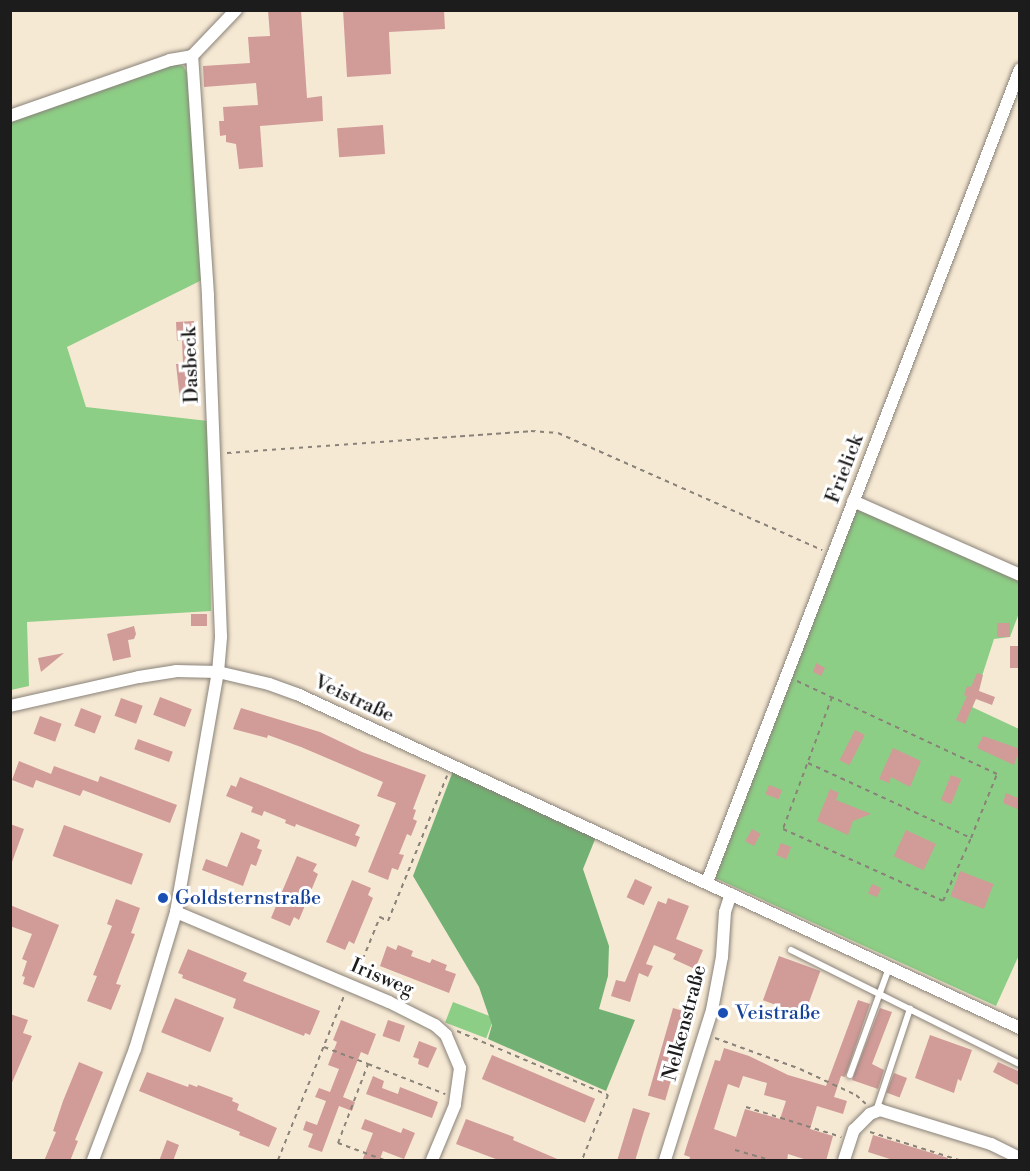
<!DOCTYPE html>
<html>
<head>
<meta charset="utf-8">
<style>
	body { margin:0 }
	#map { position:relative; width:1030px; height:1171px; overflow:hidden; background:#f6e9d4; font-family:"Libre Bodoni",serif }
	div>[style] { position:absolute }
	.green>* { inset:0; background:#8dce86; transform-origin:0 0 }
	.forest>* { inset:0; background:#72b173 }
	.building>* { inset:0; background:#d19b98; transform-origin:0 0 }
	.path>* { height:2px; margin-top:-1px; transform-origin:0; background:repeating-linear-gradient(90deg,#898278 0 4.5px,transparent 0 9px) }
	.roads { filter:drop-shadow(0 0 2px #898278) drop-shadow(0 0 2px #898278) }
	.lane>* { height:6px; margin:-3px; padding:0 3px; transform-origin:3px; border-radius:3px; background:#fff }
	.street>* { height:12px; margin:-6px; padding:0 6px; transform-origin:6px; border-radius:6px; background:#fff }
	.dots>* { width:16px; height:16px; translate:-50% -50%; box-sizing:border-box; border:3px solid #fff; border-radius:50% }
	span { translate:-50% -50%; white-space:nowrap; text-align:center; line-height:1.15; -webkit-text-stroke:6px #fff; paint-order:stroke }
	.street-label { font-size:20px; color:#1c1c1c }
	.transit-label { font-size:20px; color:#164399 }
	.left { translate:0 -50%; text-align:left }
	.frame { position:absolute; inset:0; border:12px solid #1c1c1c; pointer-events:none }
</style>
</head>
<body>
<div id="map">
	<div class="green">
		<i style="clip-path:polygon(171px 63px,183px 66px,191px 79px,202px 280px,67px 347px,86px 407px,208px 421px,211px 611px,27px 622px,29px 686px,11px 690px,10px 118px)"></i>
		<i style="clip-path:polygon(855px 506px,1019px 580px,1019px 613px,1010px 637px,994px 639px,972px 707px,1019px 729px,1019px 955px,996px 1006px,715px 878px)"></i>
		<i style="left:453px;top:1002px;width:44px;height:22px;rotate:21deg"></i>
	</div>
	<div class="forest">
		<i style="clip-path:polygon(453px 771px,596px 837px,583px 869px,609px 946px,608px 976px,599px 1009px,635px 1020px,606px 1091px,488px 1039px,492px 1025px,479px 987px,413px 876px)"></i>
	</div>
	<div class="building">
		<i style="clip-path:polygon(268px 10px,301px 10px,307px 98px,322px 96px,323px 121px,260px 126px,263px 167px,239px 169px,236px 144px,226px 142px,226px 135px,220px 136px,219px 121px,224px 121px,223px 107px,258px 105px,256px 83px,204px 87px,203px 66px,250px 63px,248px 37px,270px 36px)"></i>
		<i style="clip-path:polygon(343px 10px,444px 10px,445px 29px,389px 32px,391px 74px,347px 77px)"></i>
		<i style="left:383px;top:125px;width:29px;height:46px;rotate:86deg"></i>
		<i style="clip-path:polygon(194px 321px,195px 388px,192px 388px,193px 399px,180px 400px,176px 364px,183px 364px,182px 340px,177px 341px,176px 322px)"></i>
		<i style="left:207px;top:614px;width:12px;height:16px;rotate:90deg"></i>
		<i style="left:997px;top:623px;width:13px;height:14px"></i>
		<i style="clip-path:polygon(134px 626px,136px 634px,134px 639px,128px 640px,131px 657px,113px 661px,107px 634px)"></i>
		<i style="left:1010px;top:646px;width:10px;height:22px"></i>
		<i style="clip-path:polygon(64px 653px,41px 672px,38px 658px)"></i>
		<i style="clip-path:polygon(816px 663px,825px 668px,821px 676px,813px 672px)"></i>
		<i style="clip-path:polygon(977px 673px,983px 675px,979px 691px,995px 697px,992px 705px,976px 699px,965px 724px,956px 720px,967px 696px,964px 695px,967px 686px,971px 687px)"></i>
		<i style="left:160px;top:697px;width:34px;height:19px;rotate:21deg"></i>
		<i style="left:121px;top:698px;width:23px;height:19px;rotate:20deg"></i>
		<i style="left:81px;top:708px;width:22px;height:19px;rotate:21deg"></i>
		<i style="clip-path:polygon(241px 708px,320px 732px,362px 752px,426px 775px,413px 809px,416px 810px,413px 819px,417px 821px,411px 836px,407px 834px,399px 854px,404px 855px,398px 870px,392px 868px,388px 880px,368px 872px,396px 803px,377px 796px,383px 782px,301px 747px,268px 735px,267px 738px,233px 729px)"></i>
		<i style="left:40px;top:716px;width:23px;height:19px;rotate:20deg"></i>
		<i style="left:855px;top:730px;width:11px;height:34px;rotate:27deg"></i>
		<i style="clip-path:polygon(983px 736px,1020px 749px,1014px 765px,977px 748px)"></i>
		<i style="left:138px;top:739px;width:37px;height:11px;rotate:20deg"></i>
		<i style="clip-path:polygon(893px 748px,921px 761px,910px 787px,891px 777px,889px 783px,879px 779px)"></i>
		<i style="clip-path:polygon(19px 761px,51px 774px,54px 766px,98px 782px,100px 776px,177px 805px,170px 823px,83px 790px,80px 796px,36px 780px,33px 788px,12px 780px)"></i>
		<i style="left:951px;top:775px;width:11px;height:27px;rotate:22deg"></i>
		<i style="clip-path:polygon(240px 777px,360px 825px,355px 835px,360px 837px,356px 847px,296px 824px,295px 827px,285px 823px,286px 820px,264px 811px,262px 816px,251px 812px,253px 807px,226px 796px,231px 785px,236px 787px)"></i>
		<i style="left:769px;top:785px;width:14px;height:10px;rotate:21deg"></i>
		<i style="clip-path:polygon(830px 789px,839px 793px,836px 800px,871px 814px,853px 821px,848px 835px,817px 821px)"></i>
		<i style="clip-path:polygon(1006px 793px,1020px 799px,1020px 810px,1003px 803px)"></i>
		<i style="clip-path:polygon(10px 824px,24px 829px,12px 862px,10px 862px)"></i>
		<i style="left:64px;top:825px;width:84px;height:33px;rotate:20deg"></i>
		<i style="left:752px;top:829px;width:10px;height:14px;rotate:29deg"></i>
		<i style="left:906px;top:830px;width:33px;height:29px;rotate:25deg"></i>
		<i style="clip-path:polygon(241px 832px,260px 840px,257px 848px,262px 850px,256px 866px,251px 864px,243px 886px,202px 870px,206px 859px,227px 867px)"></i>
		<i style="left:781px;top:843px;width:11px;height:13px;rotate:22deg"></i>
		<i style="clip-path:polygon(297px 856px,317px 864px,313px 871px,318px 874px,299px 920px,294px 917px,290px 926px,271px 918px)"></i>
		<i style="left:960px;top:871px;width:36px;height:27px;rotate:21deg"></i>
		<i style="left:635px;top:879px;width:19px;height:20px;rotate:25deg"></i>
		<i style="clip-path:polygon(352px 880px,371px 888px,368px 895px,373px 898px,354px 944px,349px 941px,345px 950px,326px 942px)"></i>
		<i style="left:872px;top:884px;width:10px;height:10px;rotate:24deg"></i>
		<i style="clip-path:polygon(668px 898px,689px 906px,676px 939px,703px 950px,695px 969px,673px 959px,676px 954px,654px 945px,646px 964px,653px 966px,648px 977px,639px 973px,630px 1002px,611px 996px,616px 980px,625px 982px,658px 901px,666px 904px)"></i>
		<i style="clip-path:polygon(116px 899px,140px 908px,131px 933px,135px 934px,116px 984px,121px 985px,111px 1010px,87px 1001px,97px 976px,93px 975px,112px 926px,107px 924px)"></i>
		<i style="clip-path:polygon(10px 905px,59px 925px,34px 988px,23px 984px,25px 977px,22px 976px,27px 961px,22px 959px,32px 934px,10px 926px)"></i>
		<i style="clip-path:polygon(398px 945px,413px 951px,411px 956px,430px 963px,432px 959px,447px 965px,445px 970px,456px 974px,449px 993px,380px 966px,387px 946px,396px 950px)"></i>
		<i style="clip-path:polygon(188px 949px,247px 973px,243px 981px,320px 1011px,310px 1035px,305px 1033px,304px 1036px,233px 1008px,236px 999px,182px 978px,183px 975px,178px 973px)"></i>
		<i style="left:779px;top:956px;width:44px;height:47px;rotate:20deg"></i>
		<i style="left:175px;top:998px;width:53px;height:37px;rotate:22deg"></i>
		<i style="clip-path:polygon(evenodd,858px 1000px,870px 1004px,845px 1077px,841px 1076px,834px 1097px,847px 1101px,843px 1114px,817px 1106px,810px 1129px,833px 1136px,826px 1161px,810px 1161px,788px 1154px,787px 1161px,689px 1161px,690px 1157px,684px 1155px,687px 1145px,715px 1060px,720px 1061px,724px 1048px,749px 1056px,788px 1075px,826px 1086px,858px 1000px,743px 1076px,767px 1083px,764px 1095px,786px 1101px,780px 1119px,745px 1109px,736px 1137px,714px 1129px,728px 1084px,739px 1088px,743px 1076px)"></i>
		<i style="left:673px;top:1008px;width:18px;height:91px;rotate:16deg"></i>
		<i style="clip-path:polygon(880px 1008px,892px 1012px,872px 1064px,884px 1070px,878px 1089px,852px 1080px)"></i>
		<i style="clip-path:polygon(10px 1014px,28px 1020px,23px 1033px,32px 1036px,11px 1085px)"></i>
		<i style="clip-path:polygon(341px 1020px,376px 1034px,368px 1055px,361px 1052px,343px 1097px,355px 1102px,352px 1111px,339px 1106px,322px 1152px,308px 1147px,313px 1134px,303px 1130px,306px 1121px,317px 1125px,326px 1101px,315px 1097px,319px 1088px,330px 1092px,339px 1069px,328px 1065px,337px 1042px,333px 1040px)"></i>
		<i style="left:388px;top:1020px;width:18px;height:17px;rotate:19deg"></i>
		<i style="clip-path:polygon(930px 1035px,972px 1050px,961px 1081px,958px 1079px,954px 1093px,915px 1078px)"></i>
		<i style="clip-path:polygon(419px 1041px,437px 1048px,428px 1068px,418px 1064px,419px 1059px,413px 1057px)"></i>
		<i style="left:492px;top:1055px;width:112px;height:26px;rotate:23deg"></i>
		<i style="clip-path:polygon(79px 1062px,103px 1072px,75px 1140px,78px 1141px,70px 1161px,44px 1161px,56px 1132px,53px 1131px,63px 1101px)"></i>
		<i style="clip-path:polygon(998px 1062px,1020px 1072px,1020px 1086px,993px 1072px)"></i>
		<i style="clip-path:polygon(147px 1072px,188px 1087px,189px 1084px,197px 1087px,198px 1085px,233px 1098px,232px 1101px,239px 1104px,237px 1110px,277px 1128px,269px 1147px,239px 1135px,240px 1132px,139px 1091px)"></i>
		<i style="left:894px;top:1073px;width:14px;height:21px;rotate:21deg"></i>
		<i style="clip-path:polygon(373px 1076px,384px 1081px,382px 1088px,398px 1094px,400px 1087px,438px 1102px,432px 1118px,366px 1094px)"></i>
		<i style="clip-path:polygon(633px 1108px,650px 1113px,644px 1131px,635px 1161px,617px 1161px)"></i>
		<i style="clip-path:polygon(365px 1119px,401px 1133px,403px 1128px,415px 1133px,404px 1159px,383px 1151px,379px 1161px,362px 1161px,373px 1133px,361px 1129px)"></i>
		<i style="clip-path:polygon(466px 1119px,514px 1137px,513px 1140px,562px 1161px,501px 1161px,456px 1144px)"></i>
		<i style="clip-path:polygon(873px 1135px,948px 1158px,947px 1161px,896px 1161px,868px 1152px)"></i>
		<i style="clip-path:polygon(167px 1140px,179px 1145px,173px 1161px,159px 1161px)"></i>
	</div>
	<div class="path">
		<i style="left:227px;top:453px;width:305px;rotate:-4.1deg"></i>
		<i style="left:531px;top:431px;width:27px;rotate:4deg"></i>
		<i style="left:558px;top:433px;width:289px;rotate:23.9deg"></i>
		<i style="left:797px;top:681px;width:38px;rotate:25deg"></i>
		<i style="left:832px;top:697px;width:141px;rotate:110.4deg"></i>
		<i style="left:783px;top:829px;width:175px;rotate:24.2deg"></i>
		<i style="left:943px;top:901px;width:69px;rotate:-66deg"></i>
		<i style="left:808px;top:763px;width:179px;rotate:24.7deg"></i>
		<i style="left:971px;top:838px;width:69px;rotate:-67.9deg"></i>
		<i style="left:997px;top:774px;width:182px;rotate:-155deg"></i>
		<i style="left:356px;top:976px;width:64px;rotate:-67.9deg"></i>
		<i style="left:380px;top:917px;width:9px;rotate:27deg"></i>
		<i style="left:388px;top:921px;width:157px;rotate:-67.9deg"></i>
		<i style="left:457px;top:1031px;width:164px;rotate:23deg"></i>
		<i style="left:608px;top:1095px;width:70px;rotate:111.8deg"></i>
		<i style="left:715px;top:1038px;width:90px;rotate:20deg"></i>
		<i style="left:800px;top:1069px;width:62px;rotate:24.9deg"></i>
		<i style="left:856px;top:1095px;width:13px;rotate:42deg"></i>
		<i style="left:324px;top:1047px;width:47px;rotate:21.1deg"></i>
		<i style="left:746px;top:1107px;width:100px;rotate:17.5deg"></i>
		<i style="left:870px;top:1132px;width:93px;rotate:17.5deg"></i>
		<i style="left:735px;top:1150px;width:35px;rotate:16deg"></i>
		<i style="left:278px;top:1160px;width:177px;rotate:-68.1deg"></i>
		<i style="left:384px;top:1160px;width:49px;rotate:-159.7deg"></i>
		<i style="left:338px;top:1143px;width:85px;rotate:-69.2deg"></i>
		<i style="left:368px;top:1064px;width:83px;rotate:21.3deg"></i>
	</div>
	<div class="roads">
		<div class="lane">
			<i style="left:791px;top:950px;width:256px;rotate:26.5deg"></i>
			<i style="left:850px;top:1075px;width:114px;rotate:-70deg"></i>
			<i style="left:876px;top:1111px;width:108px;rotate:-71.6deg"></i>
		</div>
		<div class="street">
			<i style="left:10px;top:116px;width:170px;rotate:-19.3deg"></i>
			<i style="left:170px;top:60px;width:22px;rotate:-10deg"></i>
			<i style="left:853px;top:501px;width:183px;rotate:23.9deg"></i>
			<i style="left:10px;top:706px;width:132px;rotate:-12.7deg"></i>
			<i style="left:139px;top:677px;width:37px;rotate:-9deg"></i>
			<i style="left:176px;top:671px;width:42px;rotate:1.4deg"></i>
			<i style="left:218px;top:672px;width:52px;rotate:13.2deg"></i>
			<i style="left:269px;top:684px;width:30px;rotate:20deg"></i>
			<i style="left:297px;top:694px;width:796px;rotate:24.8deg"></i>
			<i style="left:707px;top:882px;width:871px;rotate:-68.94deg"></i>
			<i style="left:176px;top:912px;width:231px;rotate:22.9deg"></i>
			<i style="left:389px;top:1002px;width:51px;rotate:26.6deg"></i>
			<i style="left:435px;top:1025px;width:15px;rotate:42deg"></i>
			<i style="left:446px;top:1035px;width:36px;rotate:67deg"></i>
			<i style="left:460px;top:1068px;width:37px;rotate:98deg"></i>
			<i style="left:455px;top:1105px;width:60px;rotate:112.7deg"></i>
			<i style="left:93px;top:1160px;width:119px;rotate:-69.3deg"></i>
			<i style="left:135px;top:1049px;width:143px;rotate:-73.3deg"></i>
			<i style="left:176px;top:912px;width:244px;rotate:-80.1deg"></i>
			<i style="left:218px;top:672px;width:36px;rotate:-85deg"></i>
			<i style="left:221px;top:636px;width:341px;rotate:-92.2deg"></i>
			<i style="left:208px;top:295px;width:240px;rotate:-93.8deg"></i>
			<i style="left:192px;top:56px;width:64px;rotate:-46.3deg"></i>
			<i style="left:665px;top:1160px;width:157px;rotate:-72.6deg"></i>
			<i style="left:712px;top:1010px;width:54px;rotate:-79.3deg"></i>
			<i style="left:722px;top:957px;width:45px;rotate:-86.2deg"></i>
			<i style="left:725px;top:912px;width:19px;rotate:-72deg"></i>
			<i style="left:844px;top:1160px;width:32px;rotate:-72deg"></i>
			<i style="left:854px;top:1130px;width:23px;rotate:-45deg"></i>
			<i style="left:870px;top:1114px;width:11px;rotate:-22deg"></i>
			<i style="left:880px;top:1110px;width:116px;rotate:17deg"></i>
			<i style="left:991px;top:1144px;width:32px;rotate:26deg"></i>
		</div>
	</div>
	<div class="dots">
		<i style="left:163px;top:898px;background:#1a4fb4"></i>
		<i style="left:723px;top:1013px;background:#1a4fb4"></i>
	</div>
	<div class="street-label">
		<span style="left:191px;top:365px;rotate:-92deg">Dasbeck</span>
		<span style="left:845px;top:469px;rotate:-69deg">Frielick</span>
		<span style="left:354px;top:699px;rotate:25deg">Veistraße</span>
		<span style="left:382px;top:978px;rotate:23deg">Irisweg</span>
		<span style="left:685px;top:1023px;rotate:-75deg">Nelkenstraße</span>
	</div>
	<div class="transit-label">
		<span class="left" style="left:175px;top:898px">Goldsternstraße</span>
		<span class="left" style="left:735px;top:1013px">Veistraße</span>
	</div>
	<div class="frame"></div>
</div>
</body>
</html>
